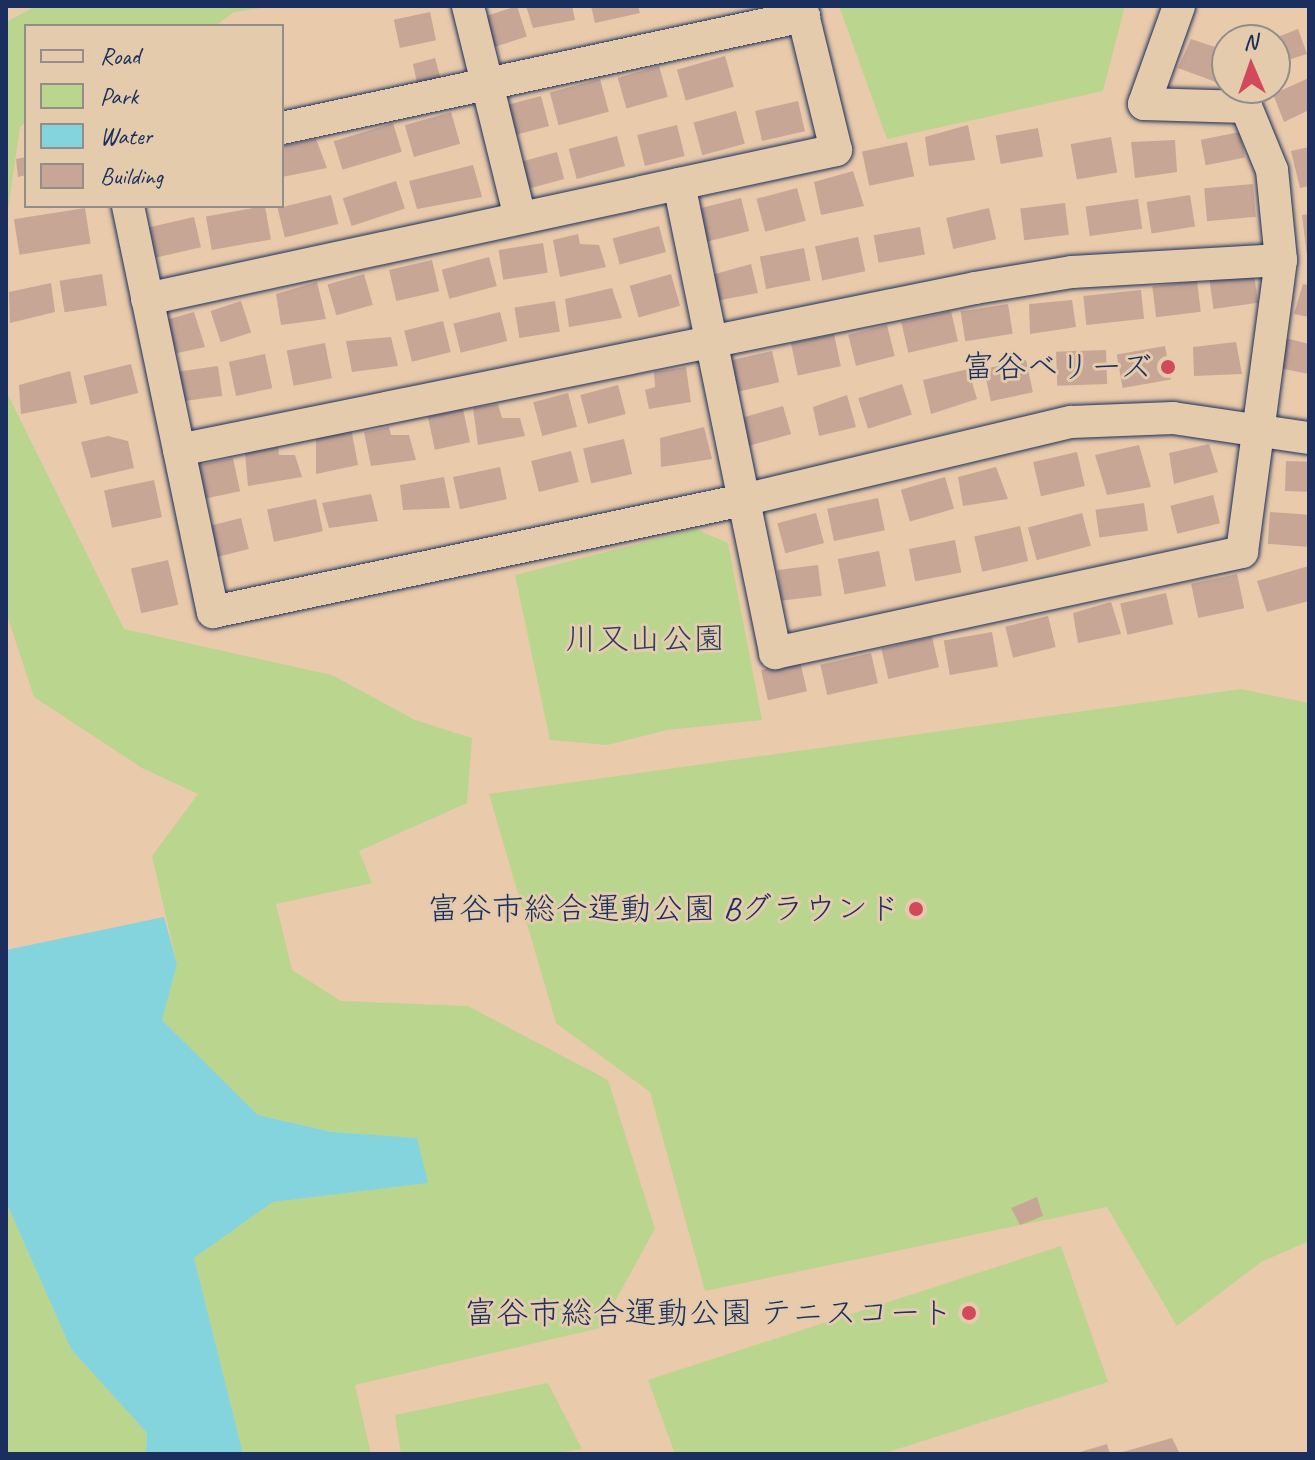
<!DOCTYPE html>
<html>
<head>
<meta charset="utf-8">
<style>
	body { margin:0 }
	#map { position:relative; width:1315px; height:1460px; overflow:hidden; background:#e9caaa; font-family:Caveat,"Klee One",sans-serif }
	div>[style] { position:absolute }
	.green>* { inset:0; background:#bad68e }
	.water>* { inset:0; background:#83d4dd }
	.building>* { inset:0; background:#c7a696; transform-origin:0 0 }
	.roads { filter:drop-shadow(0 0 2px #1b2f5e) drop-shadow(0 0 2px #1b2f5e) }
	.street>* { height:32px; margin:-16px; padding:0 16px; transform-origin:16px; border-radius:16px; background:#e3cbac }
	.dots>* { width:22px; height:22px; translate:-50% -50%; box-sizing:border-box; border:4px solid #e3cbac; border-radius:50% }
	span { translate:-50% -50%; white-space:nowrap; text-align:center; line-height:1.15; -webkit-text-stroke:6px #e3cbac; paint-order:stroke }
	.poi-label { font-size:32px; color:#1b2f5e }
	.right { translate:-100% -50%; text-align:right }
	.park-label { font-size:32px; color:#2b4063 }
	.frame { position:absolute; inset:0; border:8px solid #1b2f5e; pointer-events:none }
	.legend { position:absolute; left:24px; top:24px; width:260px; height:184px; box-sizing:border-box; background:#e3cbac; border:2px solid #938d8d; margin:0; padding:10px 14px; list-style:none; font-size:24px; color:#1b2f5e }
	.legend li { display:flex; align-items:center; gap:16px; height:40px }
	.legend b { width:40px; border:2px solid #938d8d }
	.north { position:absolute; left:1211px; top:24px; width:80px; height:80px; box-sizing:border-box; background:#e3cbac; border:2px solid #938d8d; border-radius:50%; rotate:358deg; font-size:22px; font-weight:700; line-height:32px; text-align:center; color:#1b2f5e }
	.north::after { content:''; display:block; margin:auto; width:28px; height:36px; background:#d1495b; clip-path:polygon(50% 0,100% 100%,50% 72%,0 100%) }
</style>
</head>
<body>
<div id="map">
	<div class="green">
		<i style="clip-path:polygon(36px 6px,275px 6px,234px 12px,215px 26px,26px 26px,26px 122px,20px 127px,6px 224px,6px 22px)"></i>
		<i style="clip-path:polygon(839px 6px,1125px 6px,1103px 91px,887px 139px)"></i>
		<i style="clip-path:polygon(6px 391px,124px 629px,332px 675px,415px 720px,472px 738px,467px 803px,359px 851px,372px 883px,276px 904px,292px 970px,341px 1001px,468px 1006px,608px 1080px,655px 1229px,600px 1328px,355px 1385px,371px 1454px,243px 1454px,194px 1258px,273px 1202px,427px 1183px,332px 1132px,258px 1115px,162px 1020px,177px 964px,152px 856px,198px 794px,142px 768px,34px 697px,6px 612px)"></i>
		<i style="clip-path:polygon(696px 529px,728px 543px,762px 720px,667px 730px,607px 745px,550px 740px,515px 575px)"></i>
		<i style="clip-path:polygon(1241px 689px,1309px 703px,1309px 1241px,1261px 1262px,1177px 1326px,1107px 1207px,705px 1291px,650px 1092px,556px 1023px,489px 794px)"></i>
		<i style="clip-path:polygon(6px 1202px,71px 1349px,147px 1433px,146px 1454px,6px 1454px)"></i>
		<i style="clip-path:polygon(1061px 1246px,1108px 1382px,882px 1454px,675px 1454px,648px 1380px)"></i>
		<i style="clip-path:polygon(548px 1383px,582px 1449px,551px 1454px,401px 1454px,395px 1415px)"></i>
	</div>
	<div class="water">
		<i style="clip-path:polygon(164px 917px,177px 964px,162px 1020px,258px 1115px,332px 1132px,417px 1138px,428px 1183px,273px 1202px,194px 1258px,243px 1454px,146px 1454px,147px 1433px,71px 1349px,6px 1202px,6px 950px)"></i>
	</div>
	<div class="building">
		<i style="left:517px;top:6px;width:32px;height:42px;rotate:72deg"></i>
		<i style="clip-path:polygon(526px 6px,572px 6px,575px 20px,533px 28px)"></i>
		<i style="clip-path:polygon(591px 6px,638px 6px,640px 13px,595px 23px)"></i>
		<i style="left:430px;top:12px;width:29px;height:37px;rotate:78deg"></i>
		<i style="clip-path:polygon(1298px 29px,1307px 54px,1275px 64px,1275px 38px)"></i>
		<i style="clip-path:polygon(1191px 39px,1227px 51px,1224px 85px,1178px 68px)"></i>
		<i style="left:725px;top:56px;width:32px;height:50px;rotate:74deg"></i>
		<i style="clip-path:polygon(435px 58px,441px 80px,417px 83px,413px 64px)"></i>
		<i style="left:659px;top:66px;width:32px;height:43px;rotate:74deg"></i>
		<i style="clip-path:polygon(1309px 78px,1309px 110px,1284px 122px,1273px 94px)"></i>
		<i style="left:600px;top:79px;width:34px;height:52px;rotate:75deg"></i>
		<i style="left:541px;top:96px;width:31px;height:44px;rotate:75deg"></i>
		<i style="left:798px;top:101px;width:31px;height:44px;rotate:77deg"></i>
		<i style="left:736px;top:111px;width:34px;height:44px;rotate:75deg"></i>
		<i style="left:451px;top:112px;width:33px;height:48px;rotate:74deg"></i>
		<i style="left:393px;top:123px;width:30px;height:62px;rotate:73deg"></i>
		<i style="left:677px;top:125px;width:32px;height:41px;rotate:76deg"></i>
		<i style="clip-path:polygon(968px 125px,975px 160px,929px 166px,925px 137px)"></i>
		<i style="left:1038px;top:128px;width:29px;height:43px;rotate:80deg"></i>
		<i style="left:1240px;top:132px;width:26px;height:40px;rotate:79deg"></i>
		<i style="left:617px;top:136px;width:31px;height:50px;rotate:75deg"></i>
		<i style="left:1111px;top:137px;width:36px;height:41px;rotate:80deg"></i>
		<i style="clip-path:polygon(316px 139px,327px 168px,282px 177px,282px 146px)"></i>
		<i style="clip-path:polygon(1175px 140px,1177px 172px,1135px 178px,1131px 142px)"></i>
		<i style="left:907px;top:142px;width:35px;height:46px;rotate:78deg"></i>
		<i style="clip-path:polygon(1309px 147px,1309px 186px,1300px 188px,1291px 151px)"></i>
		<i style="left:557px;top:152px;width:28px;height:44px;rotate:75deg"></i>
		<i style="clip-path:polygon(26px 157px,26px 175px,18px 177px,16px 159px)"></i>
		<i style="clip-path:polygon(473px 165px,482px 197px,417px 209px,409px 181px)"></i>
		<i style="clip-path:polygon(853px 171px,864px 206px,821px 215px,814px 182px)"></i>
		<i style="left:396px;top:181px;width:29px;height:56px;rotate:72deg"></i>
		<i style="left:1253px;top:184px;width:33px;height:49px;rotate:85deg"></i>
		<i style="left:797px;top:188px;width:34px;height:42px;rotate:75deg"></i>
		<i style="left:331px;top:195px;width:30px;height:55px;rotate:76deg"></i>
		<i style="left:1190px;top:195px;width:32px;height:44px;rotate:81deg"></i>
		<i style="left:741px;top:198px;width:34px;height:44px;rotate:76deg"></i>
		<i style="left:1138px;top:199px;width:30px;height:53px;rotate:82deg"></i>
		<i style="left:1065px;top:203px;width:32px;height:45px;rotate:83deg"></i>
		<i style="left:265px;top:206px;width:34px;height:60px;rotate:80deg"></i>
		<i style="left:85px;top:208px;width:36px;height:72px;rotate:81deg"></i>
		<i style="left:989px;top:208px;width:32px;height:44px;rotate:77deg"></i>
		<i style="clip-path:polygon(1309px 214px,1309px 256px,1307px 256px,1302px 215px)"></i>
		<i style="left:194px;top:217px;width:31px;height:57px;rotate:77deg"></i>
		<i style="left:659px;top:226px;width:27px;height:48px;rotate:75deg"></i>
		<i style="left:920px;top:227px;width:28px;height:47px;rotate:80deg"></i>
		<i style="clip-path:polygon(578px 234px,580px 244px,599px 245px,606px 267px,560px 277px,553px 240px)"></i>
		<i style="left:858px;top:237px;width:35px;height:44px;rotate:78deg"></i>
		<i style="left:543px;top:243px;width:30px;height:45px;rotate:81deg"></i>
		<i style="left:804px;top:248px;width:33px;height:45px;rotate:79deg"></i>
		<i style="left:489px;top:257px;width:30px;height:49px;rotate:75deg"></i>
		<i style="left:432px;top:260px;width:32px;height:44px;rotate:77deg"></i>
		<i style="clip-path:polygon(751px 264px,758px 293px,715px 301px,708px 276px)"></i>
		<i style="left:102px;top:274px;width:32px;height:43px;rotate:81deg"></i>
		<i style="left:364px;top:274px;width:32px;height:38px;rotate:74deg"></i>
		<i style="left:671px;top:274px;width:33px;height:43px;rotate:74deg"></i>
		<i style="left:1254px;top:274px;width:29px;height:45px;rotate:82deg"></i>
		<i style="left:1197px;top:281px;width:31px;height:45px;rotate:83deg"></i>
		<i style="clip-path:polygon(317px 282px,326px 319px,281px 325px,276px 294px)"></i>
		<i style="clip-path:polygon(51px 283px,55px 312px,10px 323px,9px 292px)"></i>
		<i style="clip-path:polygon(1303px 284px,1309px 285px,1309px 317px,1294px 314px)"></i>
		<i style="clip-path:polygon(612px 288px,622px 318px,569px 327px,565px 299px)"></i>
		<i style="left:1141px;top:290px;width:29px;height:58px;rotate:84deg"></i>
		<i style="clip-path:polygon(1072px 300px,1076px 327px,1030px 334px,1029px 304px)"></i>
		<i style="left:241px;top:301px;width:33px;height:32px;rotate:72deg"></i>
		<i style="left:555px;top:301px;width:31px;height:41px;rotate:81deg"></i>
		<i style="left:1008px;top:304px;width:30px;height:48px;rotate:81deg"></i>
		<i style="left:951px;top:311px;width:31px;height:51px;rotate:77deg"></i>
		<i style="clip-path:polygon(194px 312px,205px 347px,164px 356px,159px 322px)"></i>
		<i style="left:500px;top:312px;width:30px;height:48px;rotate:76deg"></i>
		<i style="left:443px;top:321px;width:32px;height:40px;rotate:76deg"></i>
		<i style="left:887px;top:325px;width:32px;height:40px;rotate:76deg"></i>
		<i style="left:834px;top:334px;width:33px;height:44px;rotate:78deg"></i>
		<i style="clip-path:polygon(391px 337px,398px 366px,352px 372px,346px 341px)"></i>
		<i style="clip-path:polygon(1285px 338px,1309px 344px,1309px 374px,1279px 368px)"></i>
		<i style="clip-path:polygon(1236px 342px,1242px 374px,1194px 376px,1193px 347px)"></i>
		<i style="left:325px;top:343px;width:36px;height:39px;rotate:79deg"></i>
		<i style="left:1165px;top:346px;width:34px;height:49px;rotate:80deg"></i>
		<i style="left:1106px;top:350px;width:34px;height:50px;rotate:88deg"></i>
		<i style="left:772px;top:351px;width:32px;height:46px;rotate:77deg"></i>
		<i style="left:265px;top:354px;width:35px;height:37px;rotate:78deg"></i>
		<i style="left:1026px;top:360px;width:33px;height:43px;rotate:78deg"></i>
		<i style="left:131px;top:364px;width:30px;height:49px;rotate:76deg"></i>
		<i style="left:218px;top:366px;width:30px;height:47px;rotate:82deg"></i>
		<i style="clip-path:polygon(686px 367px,691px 402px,649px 409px,645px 390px,655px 387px,654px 372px)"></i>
		<i style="clip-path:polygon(968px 369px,977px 399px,931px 414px,923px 380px)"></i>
		<i style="clip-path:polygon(70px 371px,77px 403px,21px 414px,19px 385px)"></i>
		<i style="left:902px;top:384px;width:32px;height:46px;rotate:72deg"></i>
		<i style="left:618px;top:385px;width:30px;height:39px;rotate:75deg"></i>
		<i style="left:568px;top:393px;width:35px;height:36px;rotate:75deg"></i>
		<i style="clip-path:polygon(847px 395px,856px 427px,819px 436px,813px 407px)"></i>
		<i style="clip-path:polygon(498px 404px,502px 418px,520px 418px,525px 436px,478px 445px,473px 408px)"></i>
		<i style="left:783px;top:406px;width:29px;height:48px;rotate:74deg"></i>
		<i style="left:463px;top:409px;width:34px;height:36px;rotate:78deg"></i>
		<i style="clip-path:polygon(389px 427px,391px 435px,409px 435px,416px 460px,371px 466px,364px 432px)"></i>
		<i style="clip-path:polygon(704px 427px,712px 459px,661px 467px,660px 438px)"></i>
		<i style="clip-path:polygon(351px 428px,358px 465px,316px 474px,316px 436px)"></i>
		<i style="clip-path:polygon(108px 436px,128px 441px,134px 468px,91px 478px,81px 442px)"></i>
		<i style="left:624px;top:439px;width:36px;height:42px;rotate:77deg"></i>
		<i style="clip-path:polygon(1209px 444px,1218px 472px,1174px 484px,1169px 453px)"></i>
		<i style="clip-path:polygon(1139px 445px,1151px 487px,1107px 495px,1095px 455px)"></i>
		<i style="clip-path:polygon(278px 447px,279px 455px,295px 455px,302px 477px,248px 486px,245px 453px)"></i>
		<i style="left:571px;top:451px;width:32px;height:41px;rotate:76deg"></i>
		<i style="left:1077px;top:452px;width:35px;height:45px;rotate:77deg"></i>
		<i style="left:233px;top:458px;width:34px;height:39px;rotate:78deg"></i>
		<i style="left:1286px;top:461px;width:23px;height:30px;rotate:2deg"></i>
		<i style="left:500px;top:467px;width:33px;height:48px;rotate:78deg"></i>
		<i style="clip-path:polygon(996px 467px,1008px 499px,963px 506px,958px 477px)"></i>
		<i style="clip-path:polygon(444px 477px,450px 508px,403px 510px,400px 485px)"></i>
		<i style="left:945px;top:477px;width:33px;height:46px;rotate:74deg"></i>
		<i style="left:154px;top:480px;width:38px;height:51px;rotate:78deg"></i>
		<i style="clip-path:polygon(371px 494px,378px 521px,329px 528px,322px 503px)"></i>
		<i style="left:1213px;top:495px;width:29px;height:44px;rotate:76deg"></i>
		<i style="left:878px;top:498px;width:33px;height:52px;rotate:78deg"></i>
		<i style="left:316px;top:499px;width:33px;height:50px;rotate:78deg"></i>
		<i style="left:1144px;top:503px;width:28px;height:49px;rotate:82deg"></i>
		<i style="left:1270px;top:512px;width:39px;height:32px;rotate:4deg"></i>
		<i style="left:816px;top:513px;width:31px;height:40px;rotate:75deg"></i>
		<i style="left:1082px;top:513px;width:34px;height:56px;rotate:75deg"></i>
		<i style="left:241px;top:518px;width:32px;height:41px;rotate:76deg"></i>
		<i style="left:1020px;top:526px;width:36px;height:47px;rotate:77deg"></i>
		<i style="left:955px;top:540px;width:33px;height:47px;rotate:79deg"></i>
		<i style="left:879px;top:551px;width:36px;height:42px;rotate:79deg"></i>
		<i style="left:168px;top:560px;width:46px;height:38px;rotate:77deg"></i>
		<i style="left:818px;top:565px;width:31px;height:41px;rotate:83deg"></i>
		<i style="clip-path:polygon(1309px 566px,1309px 601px,1267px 612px,1257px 581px)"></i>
		<i style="left:1237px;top:574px;width:35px;height:47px;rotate:78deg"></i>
		<i style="left:1166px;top:593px;width:32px;height:47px;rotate:77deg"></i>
		<i style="clip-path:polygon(1111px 602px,1121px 634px,1078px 643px,1073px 613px)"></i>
		<i style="left:1048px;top:616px;width:32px;height:44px;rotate:76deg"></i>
		<i style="left:992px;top:632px;width:35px;height:49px;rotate:80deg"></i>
		<i style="left:932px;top:637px;width:31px;height:52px;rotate:77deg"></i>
		<i style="left:871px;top:653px;width:31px;height:52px;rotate:77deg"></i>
		<i style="left:800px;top:661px;width:31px;height:40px;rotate:77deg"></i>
		<i style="clip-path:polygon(1037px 1197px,1043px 1216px,1020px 1225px,1011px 1208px)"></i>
		<i style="clip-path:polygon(1172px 1438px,1180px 1454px,1119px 1454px,1119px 1453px)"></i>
		<i style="clip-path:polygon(1107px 1444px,1110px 1454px,1077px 1454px,1077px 1453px)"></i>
	</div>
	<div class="roads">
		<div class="street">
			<i style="left:468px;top:6px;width:218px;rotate:76.2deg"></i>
			<i style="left:282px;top:128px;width:534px;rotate:-12.11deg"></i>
			<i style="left:679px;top:184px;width:479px;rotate:78.4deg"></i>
			<i style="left:775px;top:653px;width:478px;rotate:-12.2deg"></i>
			<i style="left:1242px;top:552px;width:295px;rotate:-82.4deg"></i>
			<i style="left:1281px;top:260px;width:90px;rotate:-95.7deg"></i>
			<i style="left:1272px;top:170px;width:68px;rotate:-112.4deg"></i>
			<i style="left:1246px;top:107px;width:102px;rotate:-178.3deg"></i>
			<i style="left:1144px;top:104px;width:104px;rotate:-70.3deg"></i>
			<i style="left:128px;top:206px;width:415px;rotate:78.2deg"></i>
			<i style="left:213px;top:612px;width:542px;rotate:-11.93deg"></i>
			<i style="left:743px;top:500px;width:337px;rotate:-13.4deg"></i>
			<i style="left:1071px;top:422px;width:102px;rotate:-2.2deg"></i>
			<i style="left:1173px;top:418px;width:137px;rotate:8.4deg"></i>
			<i style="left:147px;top:299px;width:705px;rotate:-12.2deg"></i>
			<i style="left:836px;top:150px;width:148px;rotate:-103.7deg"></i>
			<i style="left:179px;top:450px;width:812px;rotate:-11.5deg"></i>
			<i style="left:975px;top:288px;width:98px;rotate:-9.4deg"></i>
			<i style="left:1072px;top:272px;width:209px;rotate:-3.3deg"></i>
		</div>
	</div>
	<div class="dots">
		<i style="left:1168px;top:367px;background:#d1495b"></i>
		<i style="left:916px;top:909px;background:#d1495b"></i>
		<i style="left:969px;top:1313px;background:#d1495b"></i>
	</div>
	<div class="poi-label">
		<span class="right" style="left:1152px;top:367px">富谷ベリーズ</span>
		<span class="right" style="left:900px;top:909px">富谷市総合運動公園 Bグラウンド</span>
		<span class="right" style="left:953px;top:1313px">富谷市総合運動公園 テニスコート</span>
	</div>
	<div class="park-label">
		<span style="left:645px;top:639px">川又山公園</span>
	</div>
	<div class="frame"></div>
	<ul class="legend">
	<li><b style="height:10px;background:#e3cbac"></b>Road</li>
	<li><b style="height:22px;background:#bad68e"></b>Park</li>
	<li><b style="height:22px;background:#83d4dd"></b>Water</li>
	<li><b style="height:22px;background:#c7a696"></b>Building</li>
	</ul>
	<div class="north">N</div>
</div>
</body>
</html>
